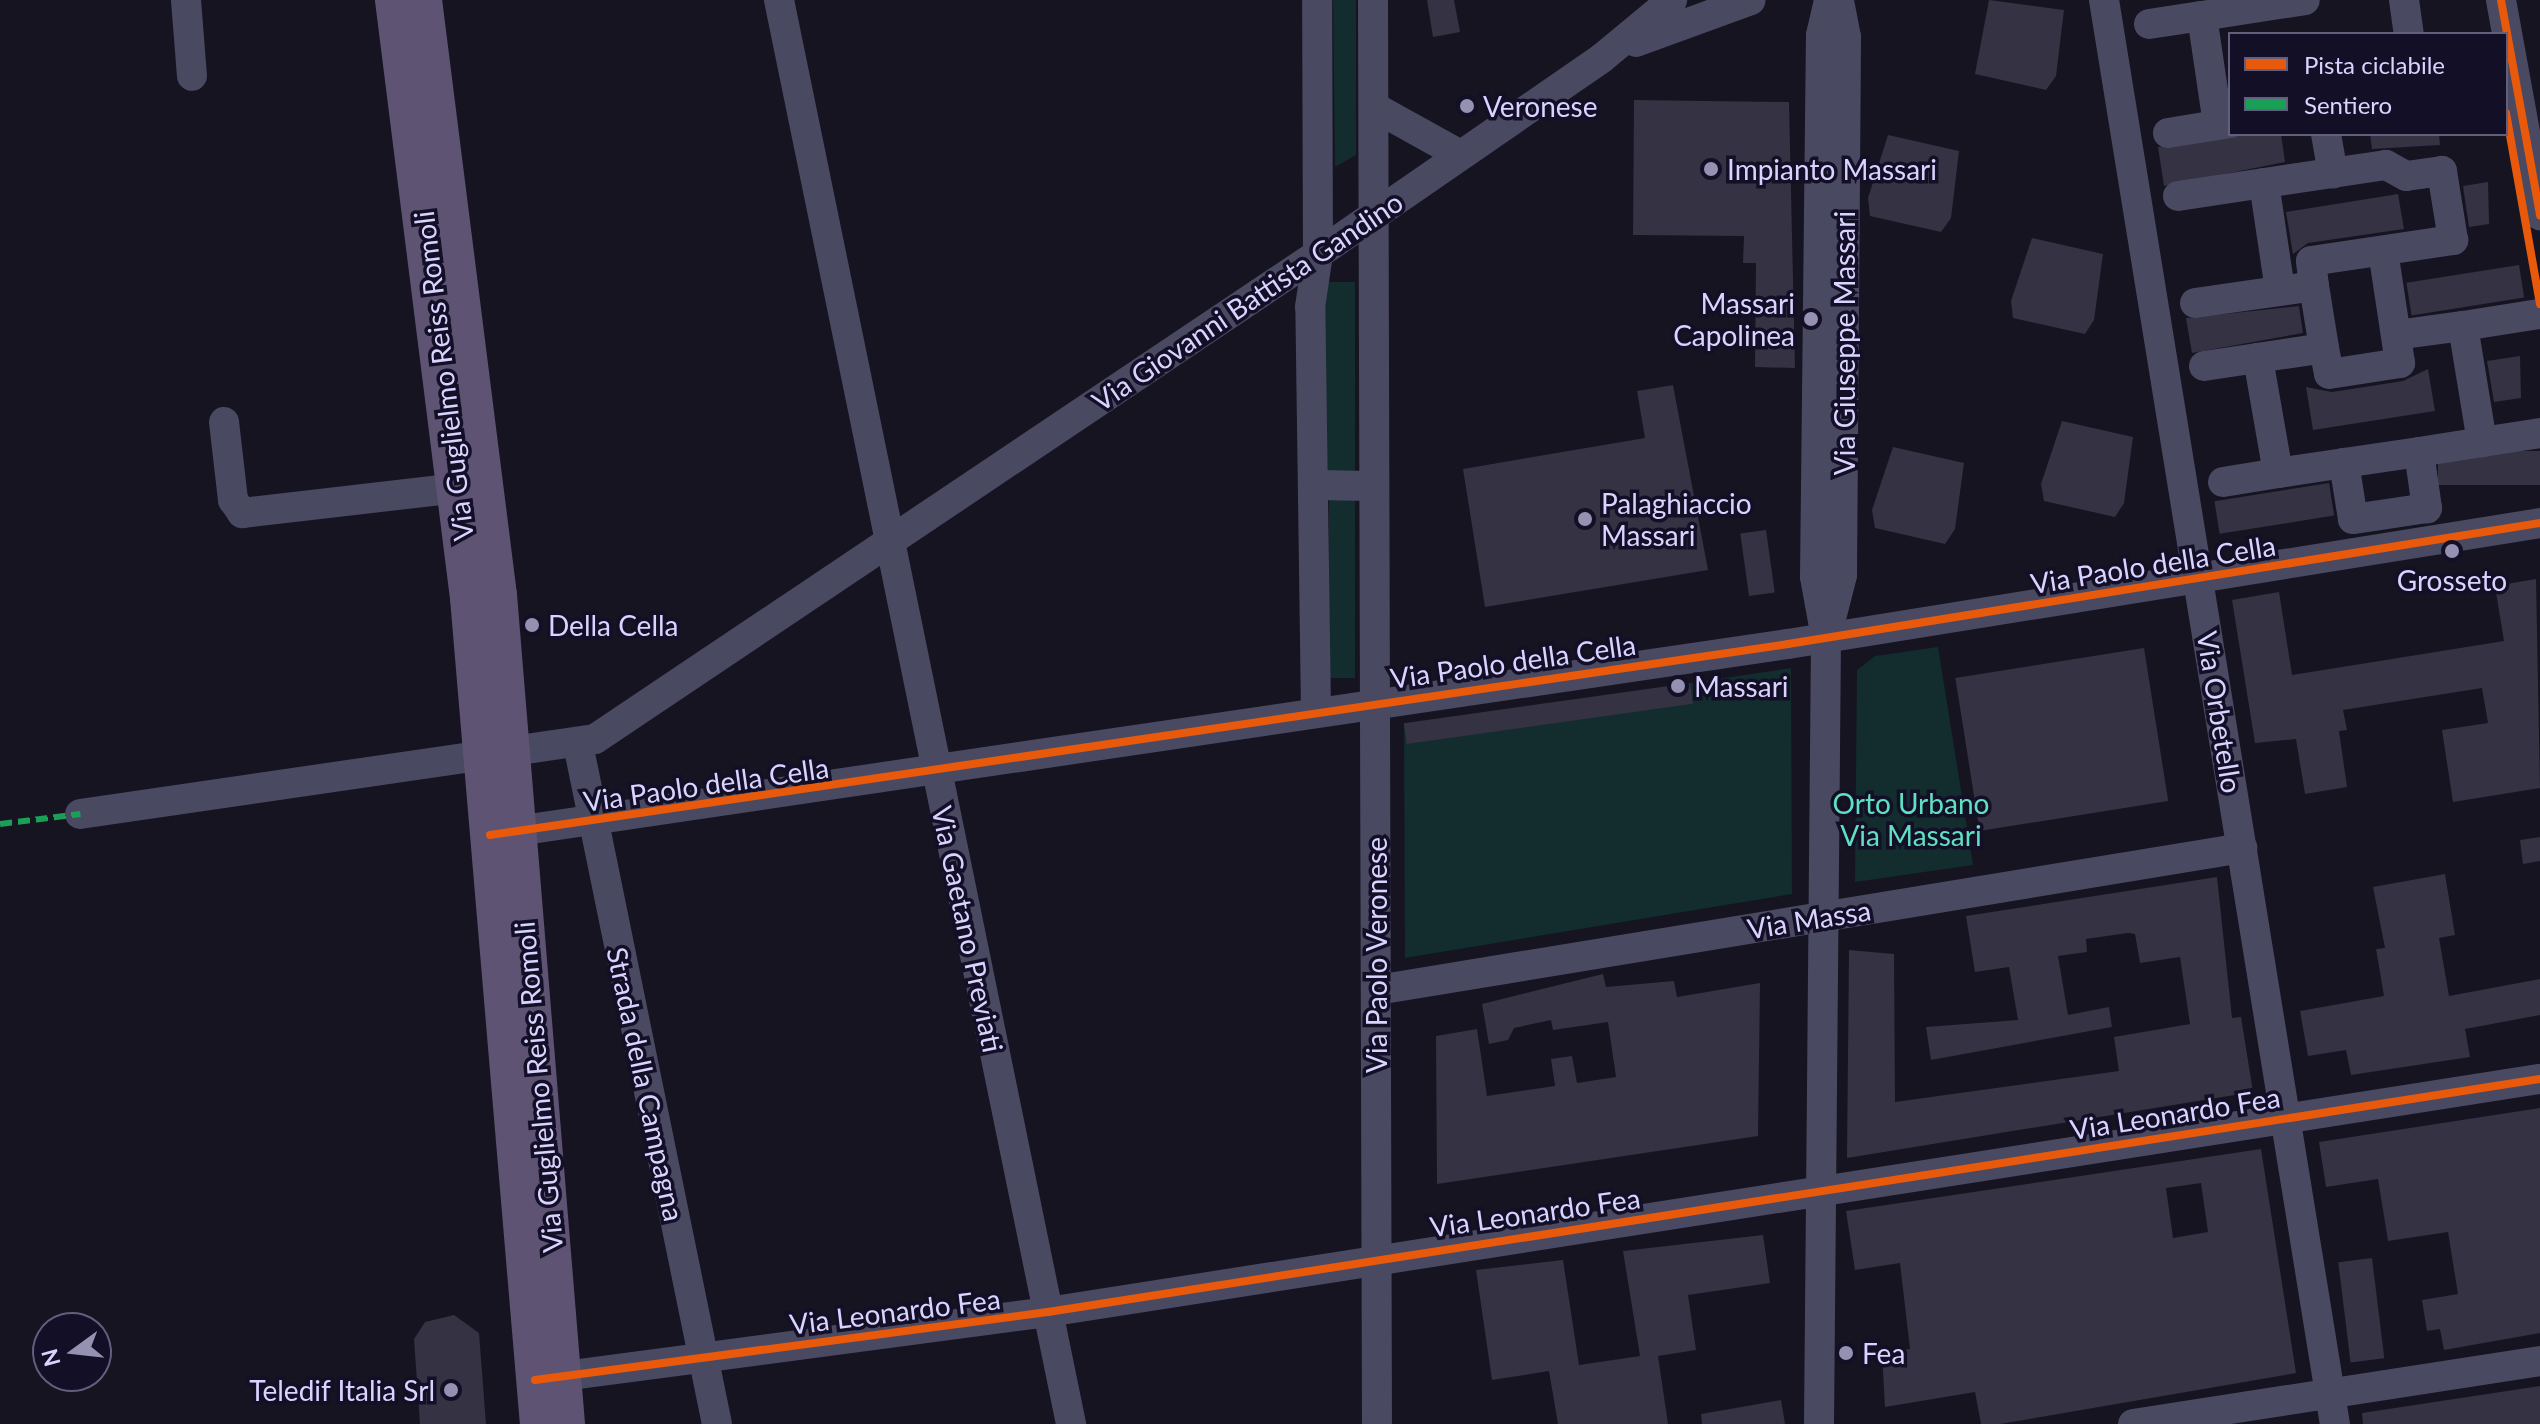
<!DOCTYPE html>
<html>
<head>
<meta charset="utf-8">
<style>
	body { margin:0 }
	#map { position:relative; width:2540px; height:1424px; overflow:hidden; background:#161421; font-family:Lato,sans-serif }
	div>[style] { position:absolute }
	.green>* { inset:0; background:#132c2d; transform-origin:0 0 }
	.building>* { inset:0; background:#343243; transform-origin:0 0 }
	.minor>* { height:30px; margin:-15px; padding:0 15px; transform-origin:15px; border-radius:15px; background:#4a4962 }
	.major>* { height:38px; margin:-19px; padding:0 19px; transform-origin:19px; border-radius:19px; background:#5e5373 }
	.quiet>* { height:6px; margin-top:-3px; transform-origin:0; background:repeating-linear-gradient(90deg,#1a9f57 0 12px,transparent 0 18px) }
	.cycleway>* { height:8px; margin:-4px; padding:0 4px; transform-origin:4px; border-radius:4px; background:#e8590c }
	.dots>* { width:22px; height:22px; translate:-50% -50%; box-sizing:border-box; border:4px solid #130f26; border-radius:50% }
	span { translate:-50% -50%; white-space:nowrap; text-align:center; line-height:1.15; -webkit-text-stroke:7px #130f26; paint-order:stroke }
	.poi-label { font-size:28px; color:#d9d4ff }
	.left { translate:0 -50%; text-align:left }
	.right { translate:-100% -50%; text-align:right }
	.street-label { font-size:28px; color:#d9d4ff }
	.park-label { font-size:28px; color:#5fe0c0 }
	.legend { position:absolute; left:2228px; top:32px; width:280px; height:104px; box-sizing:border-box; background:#130f26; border:2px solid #625e7d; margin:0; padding:10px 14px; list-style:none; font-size:24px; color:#d9d4ff }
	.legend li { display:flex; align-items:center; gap:16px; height:40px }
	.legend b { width:40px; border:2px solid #625e7d }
	.north { position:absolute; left:32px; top:1312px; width:80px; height:80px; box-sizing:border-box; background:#130f26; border:2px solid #625e7d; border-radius:50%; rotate:255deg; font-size:22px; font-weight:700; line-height:32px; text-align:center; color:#d9d4ff }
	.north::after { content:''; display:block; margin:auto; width:28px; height:36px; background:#9591b1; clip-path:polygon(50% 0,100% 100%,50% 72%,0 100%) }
</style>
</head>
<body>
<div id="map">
	<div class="green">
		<i style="clip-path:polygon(1333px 0,1356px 0,1356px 155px,1335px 167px)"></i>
		<i style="left:1355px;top:282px;width:192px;height:31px;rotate:90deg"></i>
		<i style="left:1329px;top:497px;width:26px;height:181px"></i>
		<i style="clip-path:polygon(1938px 647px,1973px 865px,1855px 882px,1857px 670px,1875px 656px)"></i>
		<i style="clip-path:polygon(1791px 668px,1792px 894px,1405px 958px,1404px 726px)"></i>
	</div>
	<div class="building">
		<i style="clip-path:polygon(1427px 0,1454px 0,1460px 32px,1433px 37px)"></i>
		<i style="clip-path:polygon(1989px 0,2064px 10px,2056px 76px,2046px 90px,1975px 74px)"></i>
		<i style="clip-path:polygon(1634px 100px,1789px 102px,1795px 368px,1755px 367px,1756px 263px,1743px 263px,1744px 236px,1633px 235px)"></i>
		<i style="clip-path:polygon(2244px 134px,2281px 134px,2285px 162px,2164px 186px,2158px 147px)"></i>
		<i style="clip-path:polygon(2370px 134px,2439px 134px,2440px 145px,2372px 149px)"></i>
		<i style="clip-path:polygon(1888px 135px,1959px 151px,1951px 218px,1941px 232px,1870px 216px,1868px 198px)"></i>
		<i style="clip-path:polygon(2488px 182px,2489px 224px,2469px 227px,2463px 186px)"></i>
		<i style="clip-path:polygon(2398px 194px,2404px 229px,2308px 243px,2293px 254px,2286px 212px)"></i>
		<i style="clip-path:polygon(2032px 238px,2103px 254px,2094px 320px,2085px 334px,2013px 318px,2011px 301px)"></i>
		<i style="left:2519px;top:265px;width:33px;height:114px;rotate:81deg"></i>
		<i style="clip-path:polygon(2299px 306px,2303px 333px,2192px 353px,2186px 318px)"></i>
		<i style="clip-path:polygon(2520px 356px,2521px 398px,2494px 402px,2487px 361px)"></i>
		<i style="clip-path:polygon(2428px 369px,2435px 411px,2313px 430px,2306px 387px,2332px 392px,2403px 381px)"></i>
		<i style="clip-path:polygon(1673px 385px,1708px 570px,1485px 607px,1463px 469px,1645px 438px,1637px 391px)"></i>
		<i style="clip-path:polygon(2062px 421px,2133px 437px,2124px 503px,2115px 517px,2044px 501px,2041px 484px)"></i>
		<i style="clip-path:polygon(1893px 447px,1964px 463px,1955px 529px,1945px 544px,1875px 528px,1872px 510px)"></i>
		<i style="left:2540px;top:451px;width:34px;height:102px;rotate:90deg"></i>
		<i style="left:2329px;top:483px;width:33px;height:116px;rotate:81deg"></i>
		<i style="left:1766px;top:530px;width:63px;height:26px;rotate:82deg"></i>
		<i style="clip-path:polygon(2536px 579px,2540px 788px,2453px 802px,2442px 730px,2488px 723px,2482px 688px,2343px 710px,2347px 730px,2339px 731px,2347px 787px,2305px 794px,2296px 739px,2255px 743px,2232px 600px,2279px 592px,2292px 675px,2504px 641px,2495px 586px)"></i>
		<i style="left:2144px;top:648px;width:155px;height:191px;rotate:81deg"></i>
		<i style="left:1690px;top:683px;width:21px;height:289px;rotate:82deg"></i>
		<i style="clip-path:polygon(2540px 837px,2540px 861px,2523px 864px,2520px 840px)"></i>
		<i style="clip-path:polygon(2445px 874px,2455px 935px,2439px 938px,2449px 996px,2540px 979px,2540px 1015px,2465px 1029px,2470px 1057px,2351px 1075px,2346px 1050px,2308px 1056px,2300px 1011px,2384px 996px,2376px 949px,2385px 948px,2373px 887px)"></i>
		<i style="clip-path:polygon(2217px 877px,2232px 1018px,2241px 1017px,2253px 1092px,1847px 1158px,1849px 950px,1894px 954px,1895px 1102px,2119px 1071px,2114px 1037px,2190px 1024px,2180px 957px,2140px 963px,2135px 934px,2128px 933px,2086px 939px,2087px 952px,2058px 956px,2068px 1015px,2109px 1007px,2112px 1027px,1931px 1060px,1926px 1027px,2018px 1020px,2009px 967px,1975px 972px,1966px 916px)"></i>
		<i style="clip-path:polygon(1603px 974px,1606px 987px,1674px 981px,1677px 997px,1760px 983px,1758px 1136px,1437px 1184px,1436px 1036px,1477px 1029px,1487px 1096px,1555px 1086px,1551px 1059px,1572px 1056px,1577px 1083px,1616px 1077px,1608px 1022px,1553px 1030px,1551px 1020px,1514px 1028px,1508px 1040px,1489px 1044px,1482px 1004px)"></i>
		<i style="clip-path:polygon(2540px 1108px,2540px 1333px,2444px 1350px,2440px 1329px,2427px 1331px,2422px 1300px,2458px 1294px,2448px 1232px,2388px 1241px,2378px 1179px,2326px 1187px,2319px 1142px)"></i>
		<i style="clip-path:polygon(evenodd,2261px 1149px,2296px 1373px,2000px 1424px,1981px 1424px,1975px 1392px,1885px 1407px,1882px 1353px,1910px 1349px,1900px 1263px,1855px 1270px,1846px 1211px,2261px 1149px,2201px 1183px,2208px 1232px,2173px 1238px,2166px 1188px,2201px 1183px)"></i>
		<i style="clip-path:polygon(1763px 1235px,1770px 1283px,1688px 1295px,1696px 1350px,1658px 1356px,1668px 1424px,1558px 1424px,1549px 1371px,1492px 1380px,1476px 1270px,1563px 1260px,1579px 1365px,1640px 1356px,1623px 1251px)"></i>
		<i style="left:2372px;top:1258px;width:101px;height:34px;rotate:83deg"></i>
		<i style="clip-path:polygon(454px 1315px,479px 1333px,486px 1424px,420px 1424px,414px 1339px,425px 1322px)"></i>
		<i style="clip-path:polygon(2540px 1386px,2540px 1424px,2363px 1424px,2362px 1413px)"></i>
		<i style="clip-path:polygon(1781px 1400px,1785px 1424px,1702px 1424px,1701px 1414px)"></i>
	</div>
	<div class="minor">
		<i style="left:186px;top:0;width:76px;rotate:85.5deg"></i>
		<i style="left:779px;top:0;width:1454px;rotate:78.41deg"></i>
		<i style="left:1373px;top:0;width:1424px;rotate:89.84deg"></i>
		<i style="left:2104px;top:0;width:1443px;rotate:80.79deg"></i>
		<i style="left:2404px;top:0;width:34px;rotate:82deg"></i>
		<i style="left:2501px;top:0;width:219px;rotate:79.7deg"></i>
		<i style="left:2202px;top:16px;width:104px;rotate:-8.8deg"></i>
		<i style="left:2149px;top:24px;width:54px;rotate:-8.6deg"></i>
		<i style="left:2202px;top:16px;width:110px;rotate:81.6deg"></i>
		<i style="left:1636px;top:42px;width:122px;rotate:-20.1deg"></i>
		<i style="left:1374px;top:107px;width:95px;rotate:29deg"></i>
		<i style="left:2168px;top:133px;width:63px;rotate:-9.2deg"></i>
		<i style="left:2326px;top:134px;width:40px;rotate:80deg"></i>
		<i style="left:2178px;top:196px;width:87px;rotate:-8.6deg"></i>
		<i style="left:2264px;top:183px;width:108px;rotate:81.5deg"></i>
		<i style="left:2314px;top:286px;width:63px;rotate:80.8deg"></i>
		<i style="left:2195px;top:303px;width:120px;rotate:-8.1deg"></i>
		<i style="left:2314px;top:286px;width:25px;rotate:-97deg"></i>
		<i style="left:2311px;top:261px;width:144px;rotate:-8.4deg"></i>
		<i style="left:2453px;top:240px;width:70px;rotate:-99.1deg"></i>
		<i style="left:2442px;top:171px;width:36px;rotate:172deg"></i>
		<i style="left:2406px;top:176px;width:23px;rotate:-151deg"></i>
		<i style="left:2386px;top:165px;width:123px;rotate:171.6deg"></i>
		<i style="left:2463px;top:326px;width:78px;rotate:-8.9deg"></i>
		<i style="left:2396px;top:335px;width:68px;rotate:-7.7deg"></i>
		<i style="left:2463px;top:326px;width:118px;rotate:80.7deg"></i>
		<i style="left:2204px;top:366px;width:121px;rotate:-8.5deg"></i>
		<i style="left:2324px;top:348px;width:26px;rotate:79deg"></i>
		<i style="left:2329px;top:374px;width:72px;rotate:-8.8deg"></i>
		<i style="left:2400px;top:363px;width:113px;rotate:-98.6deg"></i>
		<i style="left:224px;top:422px;width:79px;rotate:83.4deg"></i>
		<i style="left:233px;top:500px;width:16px;rotate:55deg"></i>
		<i style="left:242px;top:513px;width:235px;rotate:-6.6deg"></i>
		<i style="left:2419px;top:452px;width:57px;rotate:81.9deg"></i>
		<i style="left:2427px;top:508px;width:75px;rotate:171.5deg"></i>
		<i style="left:2353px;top:519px;width:57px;rotate:-99.1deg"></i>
		<i style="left:2344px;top:463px;width:76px;rotate:-8.3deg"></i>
		<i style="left:2419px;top:452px;width:64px;rotate:-9deg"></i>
		<i style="left:2482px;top:442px;width:59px;rotate:-8.8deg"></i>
		<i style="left:2278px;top:473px;width:67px;rotate:-8.6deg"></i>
		<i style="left:2223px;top:482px;width:56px;rotate:-9.3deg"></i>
		<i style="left:2278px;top:473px;width:117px;rotate:-99.9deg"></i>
		<i style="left:1317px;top:485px;width:53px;rotate:1.1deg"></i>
		<i style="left:1825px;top:632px;width:56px;rotate:-100.3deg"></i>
		<i style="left:1815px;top:577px;width:542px;rotate:-89.37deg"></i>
		<i style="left:1821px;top:35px;width:36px;rotate:-77deg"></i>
		<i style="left:1316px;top:712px;width:405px;rotate:-90.8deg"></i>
		<i style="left:1310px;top:307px;width:54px;rotate:-81.4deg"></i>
		<i style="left:1318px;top:254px;width:254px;rotate:-90.2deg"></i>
		<i style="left:578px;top:744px;width:694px;rotate:78.45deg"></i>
		<i style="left:80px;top:814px;width:520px;rotate:-8.29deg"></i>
		<i style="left:595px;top:739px;width:871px;rotate:-33.85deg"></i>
		<i style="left:1318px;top:254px;width:345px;rotate:-34.6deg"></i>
		<i style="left:1602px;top:58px;width:91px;rotate:-39.6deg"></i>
		<i style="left:496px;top:834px;width:1306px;rotate:-8.37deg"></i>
		<i style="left:1788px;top:644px;width:762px;rotate:-9.14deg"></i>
		<i style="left:1377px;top:990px;width:877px;rotate:-9.32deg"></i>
		<i style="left:541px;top:1379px;width:511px;rotate:-7.53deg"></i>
		<i style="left:1048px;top:1312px;width:1510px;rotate:-8.88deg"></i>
		<i style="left:1819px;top:1424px;width:786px;rotate:-89.49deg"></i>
		<i style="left:1826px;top:638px;width:65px;rotate:-75.7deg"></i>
		<i style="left:1842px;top:575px;width:538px;rotate:-89.57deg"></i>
		<i style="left:1846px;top:37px;width:38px;rotate:-101deg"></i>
		<i style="left:2133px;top:1424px;width:412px;rotate:-8.8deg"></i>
	</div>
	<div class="major">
		<i style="left:394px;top:0;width:603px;rotate:82.85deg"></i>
		<i style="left:469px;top:598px;width:829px;rotate:85.16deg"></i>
		<i style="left:423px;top:0;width:600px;rotate:82.82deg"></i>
		<i style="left:498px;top:595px;width:832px;rotate:85.31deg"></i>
	</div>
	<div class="quiet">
		<i style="left:0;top:824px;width:81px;rotate:-7.1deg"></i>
	</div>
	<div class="cycleway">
		<i style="left:2501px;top:0;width:219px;rotate:79.7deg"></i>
		<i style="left:2506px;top:113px;width:194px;rotate:79.9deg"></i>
		<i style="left:490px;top:835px;width:1312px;rotate:-8.37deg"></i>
		<i style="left:1788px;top:644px;width:762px;rotate:-9.14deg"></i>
		<i style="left:535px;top:1380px;width:517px;rotate:-7.55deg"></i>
		<i style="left:1048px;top:1312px;width:1510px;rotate:-8.88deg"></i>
	</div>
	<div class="dots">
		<i style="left:1467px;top:106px;background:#9591b1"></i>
		<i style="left:1711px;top:169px;background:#9591b1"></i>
		<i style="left:1811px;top:319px;background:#9591b1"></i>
		<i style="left:1585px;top:519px;background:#9591b1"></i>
		<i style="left:2452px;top:551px;background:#9591b1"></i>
		<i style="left:532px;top:625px;background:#9591b1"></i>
		<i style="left:1678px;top:686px;background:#9591b1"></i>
		<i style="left:1846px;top:1353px;background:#9591b1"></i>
		<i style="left:451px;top:1390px;background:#9591b1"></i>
	</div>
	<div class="poi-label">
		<span class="left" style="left:1483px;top:106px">Veronese</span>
		<span class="left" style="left:1727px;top:169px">Impianto Massari</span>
		<span class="right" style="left:1795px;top:319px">Massari<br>Capolinea</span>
		<span class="left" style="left:1601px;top:519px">Palaghiaccio<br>Massari</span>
		<span style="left:2452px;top:580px">Grosseto</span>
		<span class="left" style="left:548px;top:625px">Della Cella</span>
		<span class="left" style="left:1694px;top:686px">Massari</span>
		<span class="left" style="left:1862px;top:1353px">Fea</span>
		<span class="right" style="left:435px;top:1390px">Teledif Italia Srl</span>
	</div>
	<div class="street-label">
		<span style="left:1247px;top:301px;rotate:-34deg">Via Giovanni Battista Gandino</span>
		<span style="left:1844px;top:343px;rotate:-90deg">Via Giuseppe Massari</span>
		<span style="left:443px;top:376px;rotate:-97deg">Via Guglielmo Reiss Romoli</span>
		<span style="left:2153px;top:564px;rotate:-9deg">Via Paolo della Cella</span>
		<span style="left:1513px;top:661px;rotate:-8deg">Via Paolo della Cella</span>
		<span style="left:2220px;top:712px;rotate:81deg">Via Orbetello</span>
		<span style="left:706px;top:784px;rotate:-8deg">Via Paolo della Cella</span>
		<span style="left:1809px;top:919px;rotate:-9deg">Via Massa</span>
		<span style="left:968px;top:929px;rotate:78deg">Via Gaetano Previati</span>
		<span style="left:1376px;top:955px;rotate:-90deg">Via Paolo Veronese</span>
		<span style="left:646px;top:1084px;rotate:78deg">Strada della Campagna</span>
		<span style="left:538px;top:1087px;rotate:-95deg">Via Guglielmo Reiss Romoli</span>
		<span style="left:2175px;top:1113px;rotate:-9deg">Via Leonardo Fea</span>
		<span style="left:1535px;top:1212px;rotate:-8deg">Via Leonardo Fea</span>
		<span style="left:895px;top:1311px;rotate:-7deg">Via Leonardo Fea</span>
	</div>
	<div class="park-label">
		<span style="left:1911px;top:819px">Orto Urbano<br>Via Massari</span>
	</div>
	<ul class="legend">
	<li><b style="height:10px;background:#e8590c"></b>Pista ciclabile</li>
	<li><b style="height:10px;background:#1a9f57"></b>Sentiero</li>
	</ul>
	<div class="north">N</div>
</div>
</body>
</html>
